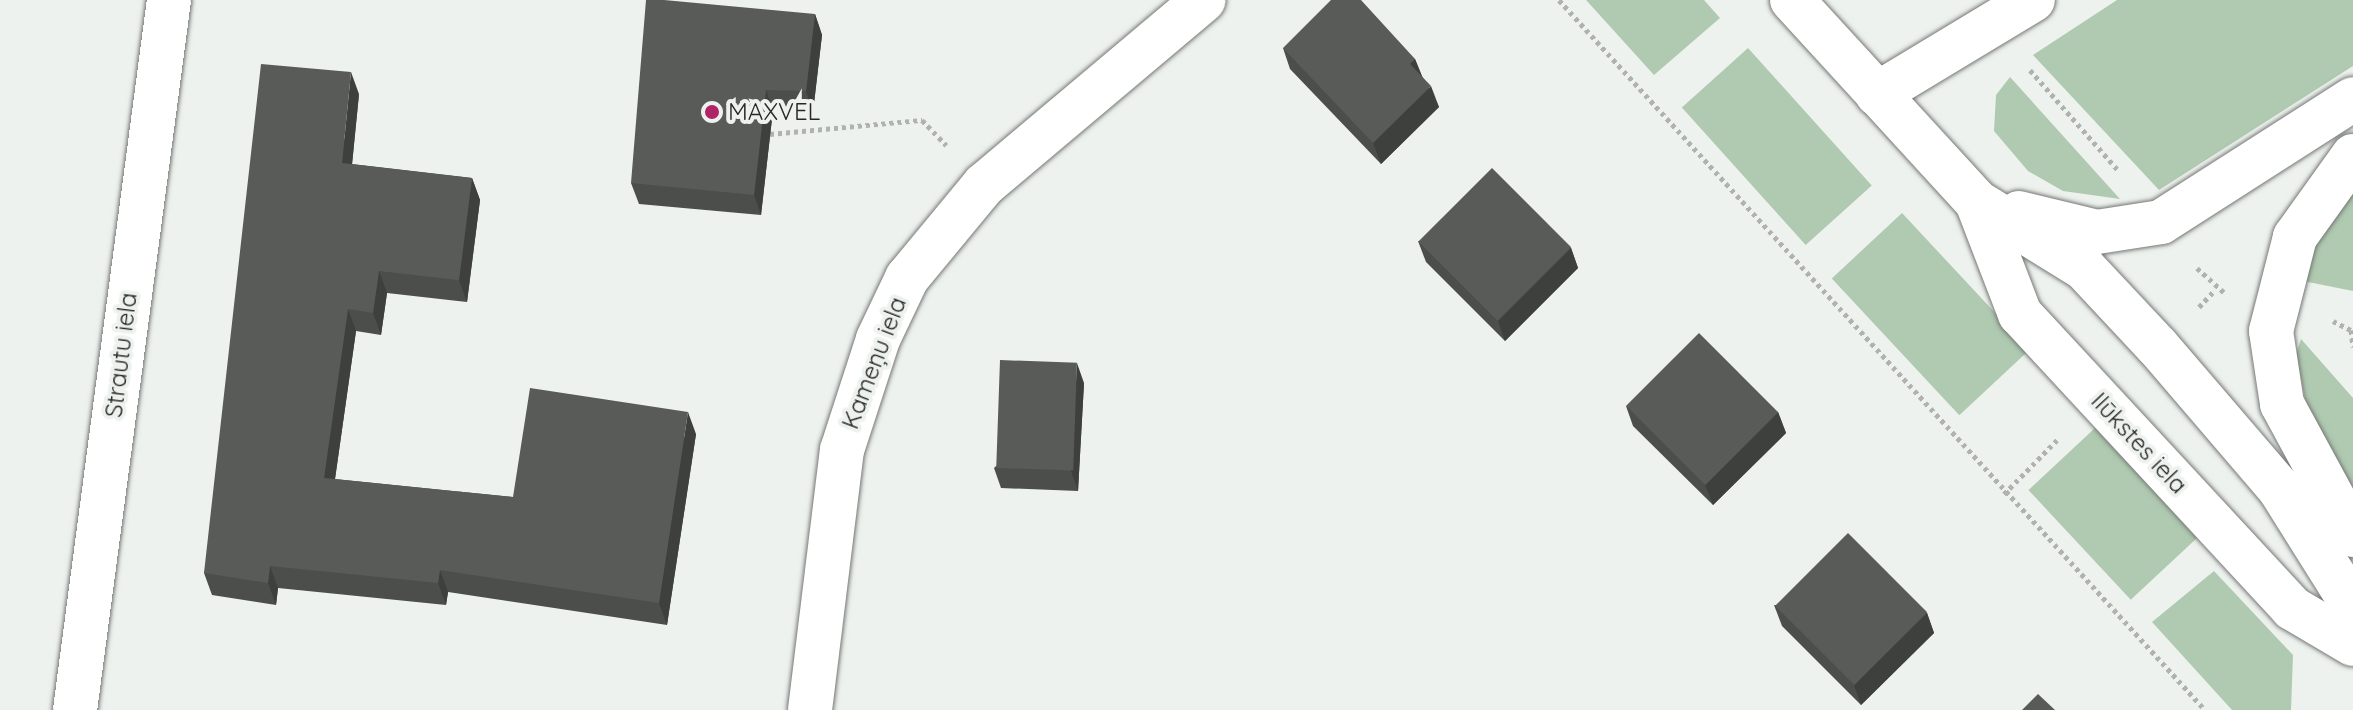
<!DOCTYPE html>
<html>
<head>
<meta charset="utf-8">
<style>
	body { margin:0 }
	#map { position:relative; width:2353px; height:710px; overflow:hidden; background:#eef2ee; font-family:Quicksand,sans-serif }
	div>[style] { position:absolute }
	.green>* { inset:0; background:#afcab0; transform-origin:0 0 }
	.path>* { height:5px; margin-top:-2.5px; transform-origin:0; background:repeating-linear-gradient(90deg,#afb2af 0 4px,transparent 0 8px) }
	.roads { filter:drop-shadow(0 0 2px #757875) drop-shadow(0 0 2px #757875) }
	.minor>* { height:44px; margin:-22px; padding:0 22px; transform-origin:22px; border-radius:22px; background:#fff }
	.tertiary>* { height:44px; margin:-22px; padding:0 22px; transform-origin:22px; border-radius:22px; background:#fff }
	.wall>* { inset:0; background:#4c4e4c }
	.shaded-wall>* { inset:0; background:#3e403e }
	.building>* { inset:0; background:#585b58; transform-origin:0 0 }
	.dots>* { width:22px; height:22px; translate:-50% -50%; box-sizing:border-box; border:4px solid #eef2ee; border-radius:50% }
	span { translate:-50% -50%; white-space:nowrap; text-align:center; line-height:1.15; -webkit-text-stroke:8px #eef2ee; paint-order:stroke }
	.poi-label { font-size:24px; color:#272827 }
	.left { translate:0 -50%; text-align:left }
	.street-label { font-size:24px; color:#272827 }
</style>
</head>
<body>
<div id="map">
	<div class="green">
		<i style="clip-path:polygon(1586px 0,1704px 0,1720px 18px,1654px 75px)"></i>
		<i style="clip-path:polygon(2117px 0,2353px 0,2353px 66px,2159px 190px,2033px 55px)"></i>
		<i style="left:1748px;top:48px;width:185px;height:89px;rotate:48deg"></i>
		<i style="clip-path:polygon(2010px 77px,2120px 199px,2063px 191px,2028px 171px,1994px 131px,1996px 95px)"></i>
		<i style="clip-path:polygon(2353px 192px,2353px 291px,2303px 281px,2313px 247px)"></i>
		<i style="left:1902px;top:213px;width:187px;height:96px;rotate:47deg"></i>
		<i style="clip-path:polygon(2301px 339px,2353px 398px,2353px 490px,2312px 432px,2296px 355px)"></i>
		<i style="left:2095px;top:428px;width:150px;height:91px;rotate:47deg"></i>
		<i style="clip-path:polygon(2214px 571px,2293px 655px,2291px 710px,2232px 710px,2152px 622px)"></i>
	</div>
	<div class="path">
		<i style="left:1559px;top:0;width:960px;rotate:47.7deg"></i>
		<i style="left:2030px;top:70px;width:133px;rotate:48.7deg"></i>
		<i style="left:770px;top:134px;width:153px;rotate:-5.3deg"></i>
		<i style="left:922px;top:120px;width:35px;rotate:46deg"></i>
		<i style="left:2197px;top:268px;width:36px;rotate:42deg"></i>
		<i style="left:2199px;top:307px;width:23px;rotate:-47deg"></i>
		<i style="left:2333px;top:321px;width:20px;rotate:27deg"></i>
		<i style="left:2351px;top:330px;width:17px;rotate:83deg"></i>
		<i style="left:2004px;top:494px;width:77px;rotate:-45.5deg"></i>
	</div>
	<div class="roads">
		<div class="minor">
			<i style="left:75px;top:710px;width:716px;rotate:-82.46deg"></i>
			<i style="left:810px;top:710px;width:262px;rotate:-83deg"></i>
			<i style="left:842px;top:450px;width:117px;rotate:-72deg"></i>
			<i style="left:878px;top:339px;width:68px;rotate:-64.6deg"></i>
			<i style="left:907px;top:278px;width:121px;rotate:-50.4deg"></i>
			<i style="left:984px;top:185px;width:287px;rotate:-40.1deg"></i>
		</div>
		<div class="tertiary">
			<i style="left:1792px;top:0;width:274px;rotate:47.5deg"></i>
			<i style="left:1977px;top:202px;width:126px;rotate:31.7deg"></i>
			<i style="left:2084px;top:268px;width:108px;rotate:46.9deg"></i>
			<i style="left:2158px;top:347px;width:186px;rotate:49.4deg"></i>
			<i style="left:2279px;top:488px;width:139px;rotate:57.9deg"></i>
			<i style="left:1877px;top:94px;width:182px;rotate:-31.1deg"></i>
			<i style="left:2353px;top:156px;width:100px;rotate:125.6deg"></i>
			<i style="left:2295px;top:237px;width:97px;rotate:104.3deg"></i>
			<i style="left:2271px;top:331px;width:74px;rotate:81.4deg"></i>
			<i style="left:2282px;top:404px;width:149px;rotate:61.5deg"></i>
			<i style="left:1977px;top:202px;width:120px;rotate:69deg"></i>
			<i style="left:2020px;top:314px;width:401px;rotate:47.2deg"></i>
			<i style="left:2292px;top:608px;width:71px;rotate:30.5deg"></i>
			<i style="left:2019px;top:213px;width:80px;rotate:13.7deg"></i>
			<i style="left:2097px;top:232px;width:65px;rotate:-8.9deg"></i>
			<i style="left:2161px;top:222px;width:228px;rotate:-32.6deg"></i>
		</div>
	</div>
	<div class="wall">
		<i style="clip-path:polygon(815px 14px,822px 35px,813px 112px,773px 110px,761px 215px,639px 204px,631px 183px)"></i>
		<i style="clip-path:polygon(1283px 48px,1415px 59px,1422px 76px,1439px 107px,1381px 164px,1290px 69px)"></i>
		<i style="clip-path:polygon(359px 94px,352px 164px,472px 178px,480px 200px,467px 302px,387px 293px,381px 335px,356px 331px,335px 479px,513px 497px,696px 434px,667px 625px,448px 592px,446px 605px,278px 588px,276px 605px,212px 595px,204px 573px)"></i>
		<i style="clip-path:polygon(1418px 241px,1571px 248px,1578px 268px,1505px 341px,1426px 262px)"></i>
		<i style="clip-path:polygon(1084px 383px,1078px 491px,1001px 488px,994px 468px)"></i>
		<i style="clip-path:polygon(1626px 406px,1778px 412px,1786px 433px,1713px 505px,1633px 426px)"></i>
		<i style="clip-path:polygon(1774px 605px,1927px 613px,1934px 633px,1861px 705px,1782px 626px)"></i>
	</div>
	<div class="shaded-wall">
		<i style="clip-path:polygon(815px 14px,822px 35px,813px 112px,806px 91px)"></i>
		<i style="clip-path:polygon(1415px 59px,1423px 79px,1410px 64px)"></i>
		<i style="clip-path:polygon(351px 72px,359px 94px,350px 185px,342px 163px)"></i>
		<i style="clip-path:polygon(1431px 86px,1439px 107px,1381px 164px,1373px 143px)"></i>
		<i style="clip-path:polygon(766px 90px,773px 110px,761px 215px,754px 195px)"></i>
		<i style="clip-path:polygon(472px 178px,480px 200px,467px 302px,459px 280px)"></i>
		<i style="clip-path:polygon(1571px 248px,1578px 268px,1505px 341px,1498px 321px)"></i>
		<i style="clip-path:polygon(379px 271px,387px 293px,381px 335px,373px 313px)"></i>
		<i style="clip-path:polygon(348px 309px,356px 331px,332px 500px,324px 478px)"></i>
		<i style="clip-path:polygon(1077px 363px,1084px 383px,1078px 491px,1071px 471px)"></i>
		<i style="clip-path:polygon(688px 412px,696px 434px,667px 625px,659px 603px)"></i>
		<i style="clip-path:polygon(1778px 412px,1786px 433px,1713px 505px,1705px 485px)"></i>
		<i style="clip-path:polygon(270px 566px,278px 588px,276px 605px,268px 583px)"></i>
		<i style="clip-path:polygon(440px 570px,448px 592px,446px 605px,438px 583px)"></i>
		<i style="clip-path:polygon(1927px 613px,1934px 633px,1861px 705px,1854px 685px)"></i>
	</div>
	<div class="building">
		<i style="clip-path:polygon(646px 0,664px 0,815px 14px,806px 91px,766px 90px,754px 195px,631px 183px)"></i>
		<i style="clip-path:polygon(1331px 0,1361px 0,1415px 59px,1410px 64px,1431px 86px,1373px 143px,1283px 48px)"></i>
		<i style="clip-path:polygon(261px 64px,351px 72px,342px 163px,472px 178px,459px 280px,379px 271px,373px 313px,348px 309px,324px 478px,513px 497px,530px 388px,688px 412px,659px 603px,440px 570px,438px 583px,270px 566px,268px 583px,204px 573px)"></i>
		<i style="left:1492px;top:168px;width:112px;height:104px;rotate:45deg"></i>
		<i style="left:1699px;top:333px;width:112px;height:103px;rotate:45deg"></i>
		<i style="left:1000px;top:360px;width:77px;height:108px;rotate:2deg"></i>
		<i style="left:1848px;top:533px;width:112px;height:103px;rotate:45deg"></i>
		<i style="clip-path:polygon(2038px 694px,2055px 710px,2022px 710px)"></i>
	</div>
	<div class="dots">
		<i style="left:712px;top:112px;background:#af2567"></i>
	</div>
	<div class="poi-label">
		<span class="left" style="left:728px;top:112px">MAXVEL</span>
	</div>
	<div class="street-label">
		<span style="left:121px;top:355px;rotate:-83deg">Strautu iela</span>
		<span style="left:874px;top:363px;rotate:-69deg">Kameņu iela</span>
		<span style="left:2139px;top:443px;rotate:47deg">Ilūkstes iela</span>
	</div>
</div>
</body>
</html>
